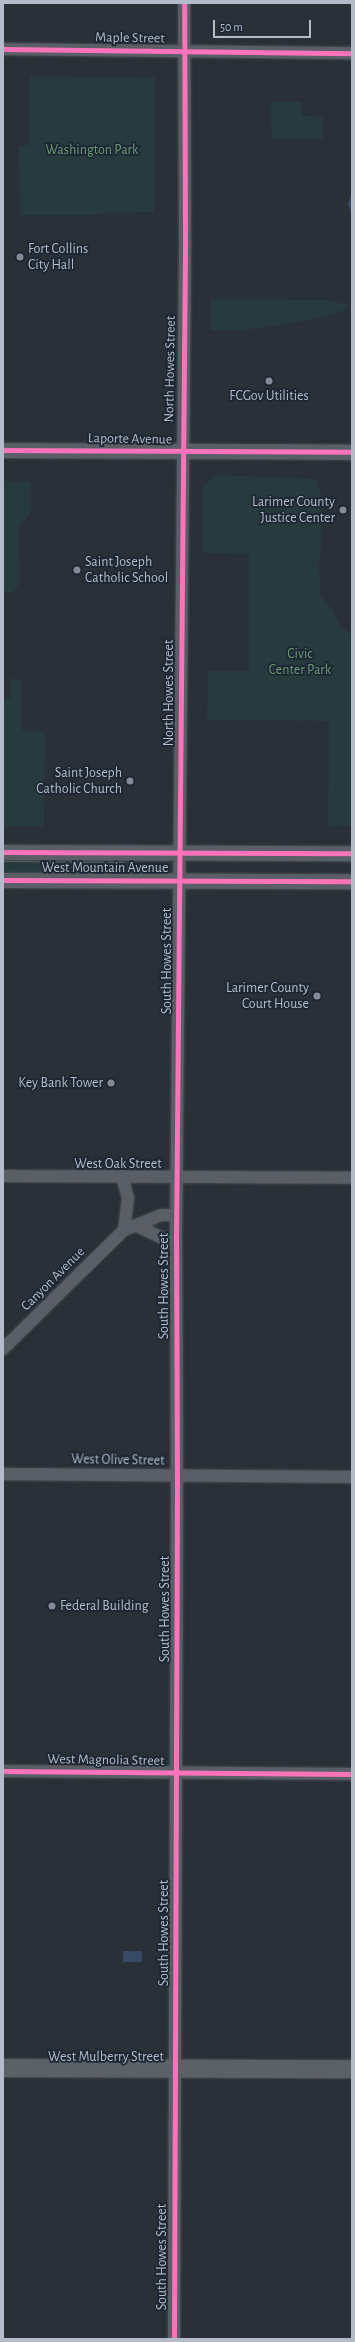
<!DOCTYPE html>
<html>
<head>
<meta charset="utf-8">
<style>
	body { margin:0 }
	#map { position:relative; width:355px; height:2342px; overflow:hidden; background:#2a3038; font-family:"Alegreya Sans",sans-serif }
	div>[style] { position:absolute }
	.green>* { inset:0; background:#273a3e }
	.water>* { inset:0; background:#384963; transform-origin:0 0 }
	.roads { filter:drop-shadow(0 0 1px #484c53) drop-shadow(0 0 1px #484c53) }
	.minor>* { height:12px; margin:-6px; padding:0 6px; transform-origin:6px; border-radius:6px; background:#5a5e66 }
	.tertiary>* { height:15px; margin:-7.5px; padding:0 7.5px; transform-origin:7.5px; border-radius:7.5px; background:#5a5e66 }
	.primary>* { height:18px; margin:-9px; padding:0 9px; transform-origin:9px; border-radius:9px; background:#5c6168 }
	.tram>* { height:1px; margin:-0.5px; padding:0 0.5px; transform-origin:0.5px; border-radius:0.5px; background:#595d64 }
	.cycleway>* { height:5px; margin:-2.5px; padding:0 2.5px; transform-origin:2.5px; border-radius:2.5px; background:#fb73b8 }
	.dots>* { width:11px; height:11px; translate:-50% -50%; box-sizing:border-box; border:2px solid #1d2633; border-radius:50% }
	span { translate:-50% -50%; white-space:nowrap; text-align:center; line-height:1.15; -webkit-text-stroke:3.5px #1d2633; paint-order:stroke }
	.street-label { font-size:14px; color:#b4bcc9 }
	.park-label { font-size:14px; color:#6b9a76 }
	.poi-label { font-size:14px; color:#b4bcc9 }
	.left { translate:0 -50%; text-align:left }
	.right { translate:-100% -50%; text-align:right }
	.frame { position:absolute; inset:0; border:4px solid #b4bcc9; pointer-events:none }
	.scale { position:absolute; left:213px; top:20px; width:98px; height:18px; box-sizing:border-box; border:2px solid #b4bcc9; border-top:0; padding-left:5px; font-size:12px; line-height:14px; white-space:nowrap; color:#b4bcc9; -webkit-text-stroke:3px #1d2633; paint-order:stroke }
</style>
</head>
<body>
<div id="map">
	<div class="green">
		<i style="clip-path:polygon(30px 76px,155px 78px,154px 212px,99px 213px,93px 215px,20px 215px,19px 146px,29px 145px)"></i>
		<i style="clip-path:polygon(270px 102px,301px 102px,302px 116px,315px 116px,323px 118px,323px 139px,272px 139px)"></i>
		<i style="clip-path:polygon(211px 299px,328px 300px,348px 305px,344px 310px,324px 317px,285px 324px,245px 330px,211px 330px)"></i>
		<i style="clip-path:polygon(217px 475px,316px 479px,321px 494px,322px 512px,321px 549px,318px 567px,321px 583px,319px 594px,332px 609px,340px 626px,352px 634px,352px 825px,328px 826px,329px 721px,207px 720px,208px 671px,249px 671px,249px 554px,205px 553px,202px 548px,203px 485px)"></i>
		<i style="clip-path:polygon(3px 481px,30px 482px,31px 512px,19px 526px,20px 582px,13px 593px,3px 592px)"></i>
		<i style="clip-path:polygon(10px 679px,21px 679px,22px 731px,45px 732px,44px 826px,3px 826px,3px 699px,11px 699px)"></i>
		<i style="clip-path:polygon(3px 858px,127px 859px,131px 860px,134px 869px,133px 873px,3px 874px)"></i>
	</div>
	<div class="water">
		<i style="clip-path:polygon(352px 192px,352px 215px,348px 204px)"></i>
		<i style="left:123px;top:1951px;width:19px;height:11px"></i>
	</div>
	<div class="roads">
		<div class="minor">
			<i style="left:3px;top:49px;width:349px;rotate:0.7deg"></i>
			<i style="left:3px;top:1176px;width:349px;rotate:0.3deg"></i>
			<i style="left:122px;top:1176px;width:23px;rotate:75deg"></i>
			<i style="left:128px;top:1198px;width:32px;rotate:97deg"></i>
			<i style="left:137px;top:1226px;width:26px;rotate:25deg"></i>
			<i style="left:161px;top:1237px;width:16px;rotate:18deg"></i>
			<i style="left:3px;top:1349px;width:170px;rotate:-44.5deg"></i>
			<i style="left:124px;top:1230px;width:40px;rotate:-22deg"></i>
			<i style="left:161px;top:1215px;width:15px"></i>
			<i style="left:3px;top:1474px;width:349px;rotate:0.5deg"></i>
			<i style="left:3px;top:1771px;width:349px;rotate:0.5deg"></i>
			<i style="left:174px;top:2339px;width:843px;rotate:-89.8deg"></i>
			<i style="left:177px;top:1496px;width:254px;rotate:-90.2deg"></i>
			<i style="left:176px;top:1242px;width:1001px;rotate:-89.48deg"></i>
			<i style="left:185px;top:241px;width:238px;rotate:-90.2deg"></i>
		</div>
		<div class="tertiary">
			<i style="left:3px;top:450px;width:349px;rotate:0.3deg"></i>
			<i style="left:3px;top:852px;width:349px;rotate:0.2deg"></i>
			<i style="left:3px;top:880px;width:349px;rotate:0.2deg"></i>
		</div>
		<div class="primary">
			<i style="left:3px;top:2068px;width:349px;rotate:0.2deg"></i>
		</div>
	</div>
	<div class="tram">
		<i style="left:3px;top:861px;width:120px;rotate:0.5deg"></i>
	</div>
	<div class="cycleway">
		<i style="left:3px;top:49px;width:349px;rotate:0.7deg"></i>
		<i style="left:3px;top:450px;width:349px;rotate:0.3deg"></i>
		<i style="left:3px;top:852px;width:349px;rotate:0.2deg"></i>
		<i style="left:3px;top:880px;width:349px;rotate:0.2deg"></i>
		<i style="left:3px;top:1771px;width:349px;rotate:0.5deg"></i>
		<i style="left:174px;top:2339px;width:843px;rotate:-89.8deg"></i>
		<i style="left:177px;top:1496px;width:254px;rotate:-90.2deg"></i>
		<i style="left:176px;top:1242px;width:1001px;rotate:-89.48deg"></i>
		<i style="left:185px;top:241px;width:238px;rotate:-90.2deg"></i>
	</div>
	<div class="dots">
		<i style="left:20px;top:257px;background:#848b96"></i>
		<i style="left:269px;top:381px;background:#848b96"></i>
		<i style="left:343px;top:510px;background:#848b96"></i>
		<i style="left:77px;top:570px;background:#848b96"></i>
		<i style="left:130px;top:781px;background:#848b96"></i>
		<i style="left:317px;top:996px;background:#848b96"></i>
		<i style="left:111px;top:1083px;background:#848b96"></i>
		<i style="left:52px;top:1606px;background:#848b96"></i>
	</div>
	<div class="street-label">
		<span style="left:130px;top:38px;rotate:1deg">Maple Street</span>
		<span style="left:170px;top:369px;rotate:-89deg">North Howes Street</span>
		<span style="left:130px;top:439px;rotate:1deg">Laporte Avenue</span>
		<span style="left:169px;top:693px;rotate:-90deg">North Howes Street</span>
		<span style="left:105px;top:868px">West Mountain Avenue</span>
		<span style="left:167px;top:961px;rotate:-90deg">South Howes Street</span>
		<span style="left:118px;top:1164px">West Oak Street</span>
		<span style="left:53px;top:1279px;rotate:-45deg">Canyon Avenue</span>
		<span style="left:164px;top:1286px;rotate:-90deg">South Howes Street</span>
		<span style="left:118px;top:1460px;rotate:1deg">West Olive Street</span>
		<span style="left:165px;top:1609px;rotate:-90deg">South Howes Street</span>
		<span style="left:106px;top:1760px;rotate:1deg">West Magnolia Street</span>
		<span style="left:164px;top:1933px;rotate:-90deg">South Howes Street</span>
		<span style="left:106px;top:2057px">West Mulberry Street</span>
		<span style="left:162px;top:2257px;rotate:-90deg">South Howes Street</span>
	</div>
	<div class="park-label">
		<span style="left:92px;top:150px">Washington Park</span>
		<span style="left:300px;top:662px">Civic<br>Center Park</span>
	</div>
	<div class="poi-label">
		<span class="left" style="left:28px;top:257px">Fort Collins<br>City Hall</span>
		<span style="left:269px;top:396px">FCGov Utilities</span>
		<span class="right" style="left:335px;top:510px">Larimer County<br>Justice Center</span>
		<span class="left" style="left:85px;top:570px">Saint Joseph<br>Catholic School</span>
		<span class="right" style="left:122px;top:781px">Saint Joseph<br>Catholic Church</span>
		<span class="right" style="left:309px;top:996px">Larimer County<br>Court House</span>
		<span class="right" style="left:103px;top:1083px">Key Bank Tower</span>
		<span class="left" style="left:60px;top:1606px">Federal Building</span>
	</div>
	<div class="frame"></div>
	<div class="scale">50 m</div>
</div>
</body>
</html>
